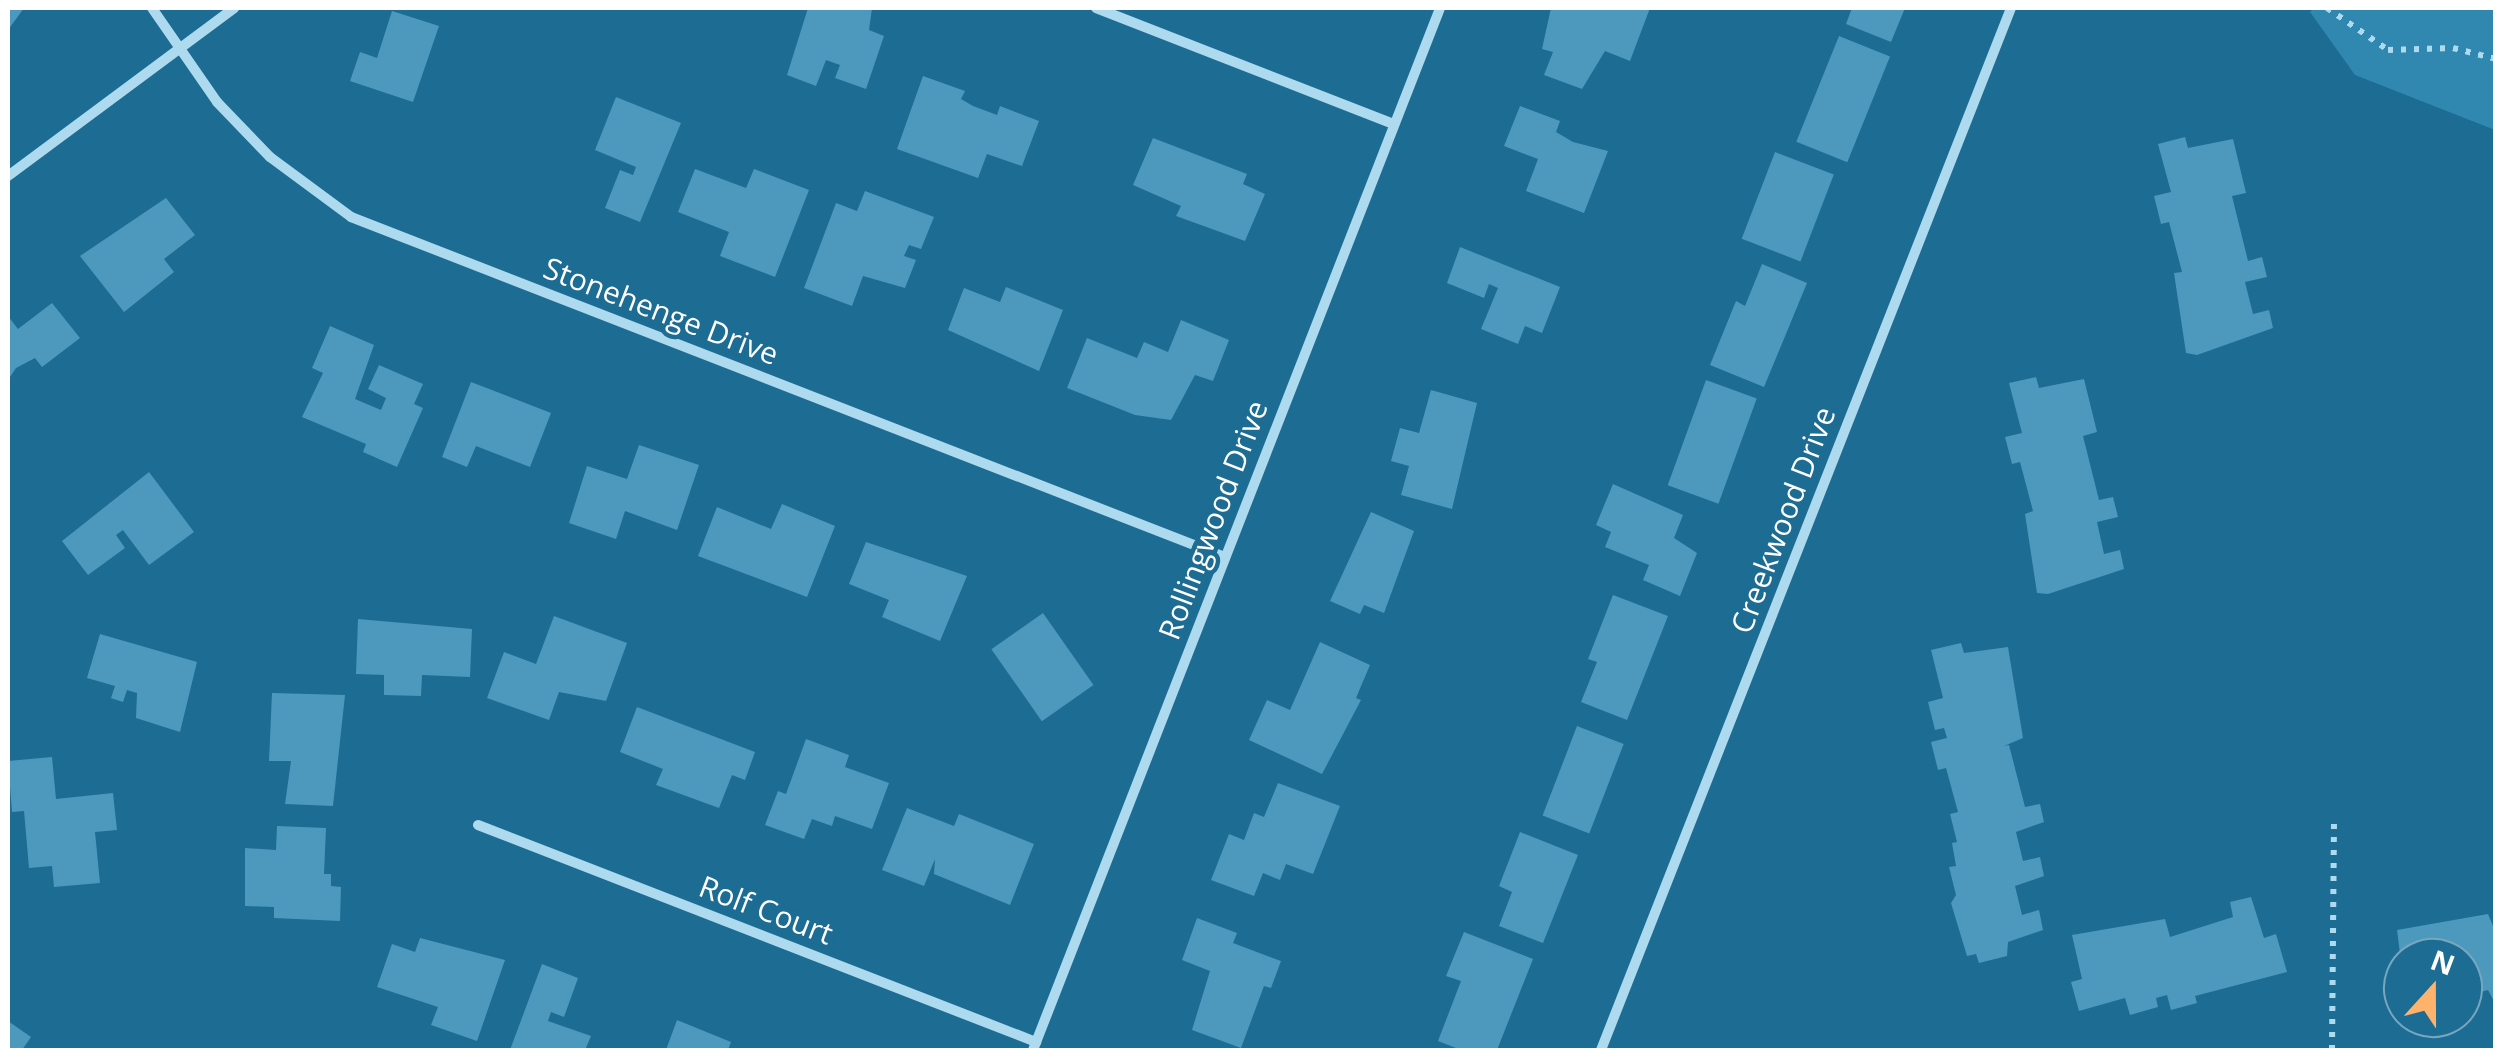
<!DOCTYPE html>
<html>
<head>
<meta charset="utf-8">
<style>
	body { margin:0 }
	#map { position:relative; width:2503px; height:1058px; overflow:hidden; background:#1c6c93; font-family:"Open Sans",sans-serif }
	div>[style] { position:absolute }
	.green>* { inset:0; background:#3088b1 }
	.building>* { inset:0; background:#4d99bd; transform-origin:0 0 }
	.path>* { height:6px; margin-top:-3px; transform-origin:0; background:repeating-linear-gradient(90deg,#aedaef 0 5px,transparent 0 13px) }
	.minor>* { height:10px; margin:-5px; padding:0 5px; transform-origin:5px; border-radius:5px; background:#aedaef }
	span { translate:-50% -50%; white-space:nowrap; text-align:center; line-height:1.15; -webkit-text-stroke:9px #1c6c93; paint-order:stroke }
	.street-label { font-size:30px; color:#fff }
	.frame { position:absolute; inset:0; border:10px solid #fff; pointer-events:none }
	.north { position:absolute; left:2383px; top:938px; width:100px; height:100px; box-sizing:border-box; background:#1c6c93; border:2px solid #77a7be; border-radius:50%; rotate:21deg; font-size:28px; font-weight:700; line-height:40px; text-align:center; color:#fff }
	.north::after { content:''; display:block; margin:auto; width:35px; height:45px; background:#ffb26c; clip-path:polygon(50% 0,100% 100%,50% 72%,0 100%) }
</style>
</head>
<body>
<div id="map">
	<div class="green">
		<i style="clip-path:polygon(2314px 8px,2495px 8px,2495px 130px,2355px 75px,2310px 12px)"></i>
	</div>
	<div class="building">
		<i style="clip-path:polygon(8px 8px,24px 8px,8px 30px)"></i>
		<i style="clip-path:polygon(808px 8px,872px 8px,869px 30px,884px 36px,866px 89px,835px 78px,840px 65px,826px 60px,816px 86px,787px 75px)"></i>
		<i style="clip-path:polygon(1551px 8px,1650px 8px,1630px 61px,1605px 51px,1582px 89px,1544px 75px,1553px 52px,1542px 49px)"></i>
		<i style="clip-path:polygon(1852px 8px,1905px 8px,1891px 42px,1846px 24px)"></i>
		<i style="clip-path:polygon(392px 11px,439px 26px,413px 102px,350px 81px,360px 52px,377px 58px)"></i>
		<i style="left:1839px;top:36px;width:55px;height:114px;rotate:22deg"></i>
		<i style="clip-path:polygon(923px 76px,965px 91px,961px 99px,973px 106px,997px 115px,1000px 106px,1039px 121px,1022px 166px,987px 154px,978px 178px,897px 149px)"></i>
		<i style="clip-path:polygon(616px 97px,681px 123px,640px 222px,605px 208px,620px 170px,633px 175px,636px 167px,595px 150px)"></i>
		<i style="clip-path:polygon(1520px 106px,1560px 121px,1556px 132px,1573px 142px,1608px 151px,1584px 213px,1526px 191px,1538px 159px,1504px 146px)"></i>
		<i style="clip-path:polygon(2185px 137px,2188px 148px,2233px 139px,2246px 193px,2232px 196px,2248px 261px,2262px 257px,2267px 277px,2245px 282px,2253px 314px,2269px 310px,2273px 328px,2197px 355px,2186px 353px,2174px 273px,2182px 272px,2169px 222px,2161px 224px,2154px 196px,2171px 192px,2158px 144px)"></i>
		<i style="clip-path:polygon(1153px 138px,1247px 174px,1243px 184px,1265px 194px,1245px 241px,1176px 216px,1181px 206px,1133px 185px)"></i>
		<i style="left:1775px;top:152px;width:63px;height:93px;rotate:21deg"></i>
		<i style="clip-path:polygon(695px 169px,746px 188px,754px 169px,809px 190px,775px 277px,720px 256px,729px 232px,678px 212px)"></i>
		<i style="clip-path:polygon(865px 191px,934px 217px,921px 249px,909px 245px,904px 256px,916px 260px,905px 288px,863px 276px,852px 306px,804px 288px,836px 203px,857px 211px)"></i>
		<i style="clip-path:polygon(166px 198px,195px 235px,164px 259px,174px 272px,124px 312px,80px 256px)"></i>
		<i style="clip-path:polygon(1460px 247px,1560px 287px,1542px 333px,1525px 326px,1518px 344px,1481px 329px,1498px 288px,1489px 284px,1484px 298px,1447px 283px)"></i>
		<i style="clip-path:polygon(1762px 264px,1807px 283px,1764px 387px,1710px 365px,1736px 301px,1745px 306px)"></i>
		<i style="clip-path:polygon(1006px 287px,1063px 310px,1039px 371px,948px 330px,964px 288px,1000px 302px)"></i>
		<i style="clip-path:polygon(52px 303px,80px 338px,42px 367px,35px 358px,16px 368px,8px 380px,8px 316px,18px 329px)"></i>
		<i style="clip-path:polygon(1181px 320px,1229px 340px,1213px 381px,1195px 375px,1171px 420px,1135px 415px,1067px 388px,1087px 338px,1137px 358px,1144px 342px,1168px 352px)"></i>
		<i style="clip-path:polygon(330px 326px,374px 345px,355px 399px,381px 410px,386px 398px,368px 389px,379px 365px,423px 384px,414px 404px,423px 408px,397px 467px,363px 452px,366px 444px,302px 417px,323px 373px,312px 368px)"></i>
		<i style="clip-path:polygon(2036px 377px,2039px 388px,2084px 379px,2097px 432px,2083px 436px,2099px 500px,2113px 497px,2118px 517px,2097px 522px,2104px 554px,2120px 550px,2124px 569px,2048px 594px,2037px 593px,2025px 514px,2033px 511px,2020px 462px,2012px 464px,2005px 437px,2022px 433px,2009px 383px)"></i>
		<i style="left:1706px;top:380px;width:54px;height:112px;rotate:20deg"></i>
		<i style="clip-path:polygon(471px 382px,551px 413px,530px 467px,476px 446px,467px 467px,442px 457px)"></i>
		<i style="clip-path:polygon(1431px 390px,1477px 403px,1452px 509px,1401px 495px,1409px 466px,1391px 461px,1400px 428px,1419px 433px)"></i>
		<i style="clip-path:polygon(639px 445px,699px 465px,677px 530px,625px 511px,616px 539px,569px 523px,587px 466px,627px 479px)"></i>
		<i style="clip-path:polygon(149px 472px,194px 532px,149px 565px,123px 530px,116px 535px,125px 548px,88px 575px,62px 541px)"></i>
		<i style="clip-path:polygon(1613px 484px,1683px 515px,1674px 538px,1697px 553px,1680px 596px,1643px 580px,1649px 565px,1605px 547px,1611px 532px,1596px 525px)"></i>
		<i style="clip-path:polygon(782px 504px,835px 526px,807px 597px,698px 556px,717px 507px,771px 529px)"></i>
		<i style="clip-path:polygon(1371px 512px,1414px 531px,1384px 613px,1364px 605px,1360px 614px,1330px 601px)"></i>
		<i style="clip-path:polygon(866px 542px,967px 576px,940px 641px,882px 617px,889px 600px,849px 584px)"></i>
		<i style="clip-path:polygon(1613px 595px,1668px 616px,1627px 720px,1581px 702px,1597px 662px,1588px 659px)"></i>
		<i style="left:1043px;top:613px;width:88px;height:63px;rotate:55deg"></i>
		<i style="clip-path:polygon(554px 616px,627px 643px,606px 701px,559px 692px,549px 720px,487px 698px,504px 652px,536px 664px)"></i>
		<i style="clip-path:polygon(358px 619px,472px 629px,470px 677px,422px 675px,421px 696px,384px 695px,384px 675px,356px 674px)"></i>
		<i style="clip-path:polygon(100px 634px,197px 662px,180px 732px,136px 718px,137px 693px,127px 690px,123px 702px,111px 698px,115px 686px,87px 678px)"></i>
		<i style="clip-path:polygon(1320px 642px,1370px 665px,1356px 698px,1361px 700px,1322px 774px,1249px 740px,1267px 700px,1290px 710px)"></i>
		<i style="clip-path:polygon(1961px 643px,1964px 653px,2008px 647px,2023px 738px,2004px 746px,2009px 745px,2025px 807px,2040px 804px,2044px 822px,2016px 832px,2023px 861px,2040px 857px,2044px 876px,2015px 886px,2022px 915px,2039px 910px,2043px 930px,2008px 942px,2007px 956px,1979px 963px,1976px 954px,1967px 956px,1951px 903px,1956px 895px,1949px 867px,1956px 866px,1952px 843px,1957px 842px,1950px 814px,1958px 812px,1946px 768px,1938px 770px,1931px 742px,1947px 738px,1944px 728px,1935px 730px,1928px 702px,1943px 698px,1931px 650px)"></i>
		<i style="clip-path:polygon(272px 693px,345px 695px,333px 806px,285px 804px,291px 761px,269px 761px)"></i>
		<i style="clip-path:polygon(637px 707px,755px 752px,745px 780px,732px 775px,719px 808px,656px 785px,663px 769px,620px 752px)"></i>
		<i style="left:1577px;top:726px;width:50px;height:96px;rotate:21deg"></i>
		<i style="clip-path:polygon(806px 739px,849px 755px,845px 767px,889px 783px,872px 829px,835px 816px,832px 826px,812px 819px,804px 839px,765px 825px,778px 791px,786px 794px)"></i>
		<i style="clip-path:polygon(52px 757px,56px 799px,113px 793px,117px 830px,95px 832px,100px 883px,54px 887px,52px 866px,29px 868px,24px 811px,12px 812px,8px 761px)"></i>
		<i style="clip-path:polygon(1278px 783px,1340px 806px,1313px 874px,1286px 864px,1280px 880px,1263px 873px,1254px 896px,1211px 880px,1229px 834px,1244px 840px,1254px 813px,1264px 817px)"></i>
		<i style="clip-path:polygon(907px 808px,954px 826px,959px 814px,1034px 844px,1010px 905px,934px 874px,935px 859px,924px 886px,882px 870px)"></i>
		<i style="clip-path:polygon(277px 826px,326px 828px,324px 874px,331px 874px,331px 886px,341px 887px,340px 921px,274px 918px,274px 907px,245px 906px,245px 848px,276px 850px)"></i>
		<i style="clip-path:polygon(1520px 832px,1578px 855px,1543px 943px,1499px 926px,1512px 892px,1499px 886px)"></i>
		<i style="clip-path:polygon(2251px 897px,2264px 938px,2276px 934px,2287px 972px,2195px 996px,2197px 1003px,2171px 1010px,2167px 995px,2156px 998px,2158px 1007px,2130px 1015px,2125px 998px,2079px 1011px,2071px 982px,2082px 979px,2072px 935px,2165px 919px,2170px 937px,2233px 917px,2230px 902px)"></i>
		<i style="clip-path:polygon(2488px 914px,2496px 933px,2496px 1005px,2488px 990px,2477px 993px,2479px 1002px,2463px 1006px,2463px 958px,2403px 958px,2402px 969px,2397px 930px)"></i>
		<i style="clip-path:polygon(1197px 918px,1237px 933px,1233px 943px,1281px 961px,1271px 988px,1264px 986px,1241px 1048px,1192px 1030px,1210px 971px,1182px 960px)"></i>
		<i style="clip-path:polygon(1464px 932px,1533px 959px,1497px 1050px,1461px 1050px,1438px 1041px,1461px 981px,1446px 976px)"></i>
		<i style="clip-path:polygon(420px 938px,505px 960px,477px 1041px,431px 1025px,438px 1007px,377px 987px,392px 944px,415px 952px)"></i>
		<i style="clip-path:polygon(542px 964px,578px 978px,564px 1017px,551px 1012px,548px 1021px,591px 1036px,585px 1050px,510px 1050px)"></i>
		<i style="clip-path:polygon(2403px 975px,2403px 1004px,2400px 1005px,2392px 977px)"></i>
		<i style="clip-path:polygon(677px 1020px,731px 1042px,728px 1050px,666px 1050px)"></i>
		<i style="clip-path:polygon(8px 1021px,31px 1037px,22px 1050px,8px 1050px)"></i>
	</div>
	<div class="path">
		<i style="left:2327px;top:8px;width:74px;rotate:34.5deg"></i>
		<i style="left:2388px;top:50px;width:65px;rotate:-1.8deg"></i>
		<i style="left:2453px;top:48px;width:44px;rotate:14.3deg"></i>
		<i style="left:2332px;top:1050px;width:233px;rotate:-89.5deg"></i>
	</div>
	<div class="minor">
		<i style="left:152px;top:8px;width:114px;rotate:55.3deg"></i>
		<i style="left:217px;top:102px;width:76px;rotate:46.1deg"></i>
		<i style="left:270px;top:157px;width:101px;rotate:36.5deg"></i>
		<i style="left:351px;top:217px;width:938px;rotate:21.26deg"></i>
		<i style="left:1096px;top:8px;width:320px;rotate:21.3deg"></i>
		<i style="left:8px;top:176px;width:282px;rotate:-36.6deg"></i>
		<i style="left:478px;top:825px;width:599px;rotate:21.25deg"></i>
		<i style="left:1033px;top:1050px;width:1119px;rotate:-68.66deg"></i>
		<i style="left:1601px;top:1050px;width:1120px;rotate:-68.52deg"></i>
	</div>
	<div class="street-label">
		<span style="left:661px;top:311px;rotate:21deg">Stonehenge Drive</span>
		<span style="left:1213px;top:520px;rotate:-69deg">Rollingwood Drive</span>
		<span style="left:1783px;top:520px;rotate:-69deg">Creekwood Drive</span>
		<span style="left:766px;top:910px;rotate:21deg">Rolf Court</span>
	</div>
	<div class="frame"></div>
	<div class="north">N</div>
</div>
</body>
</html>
